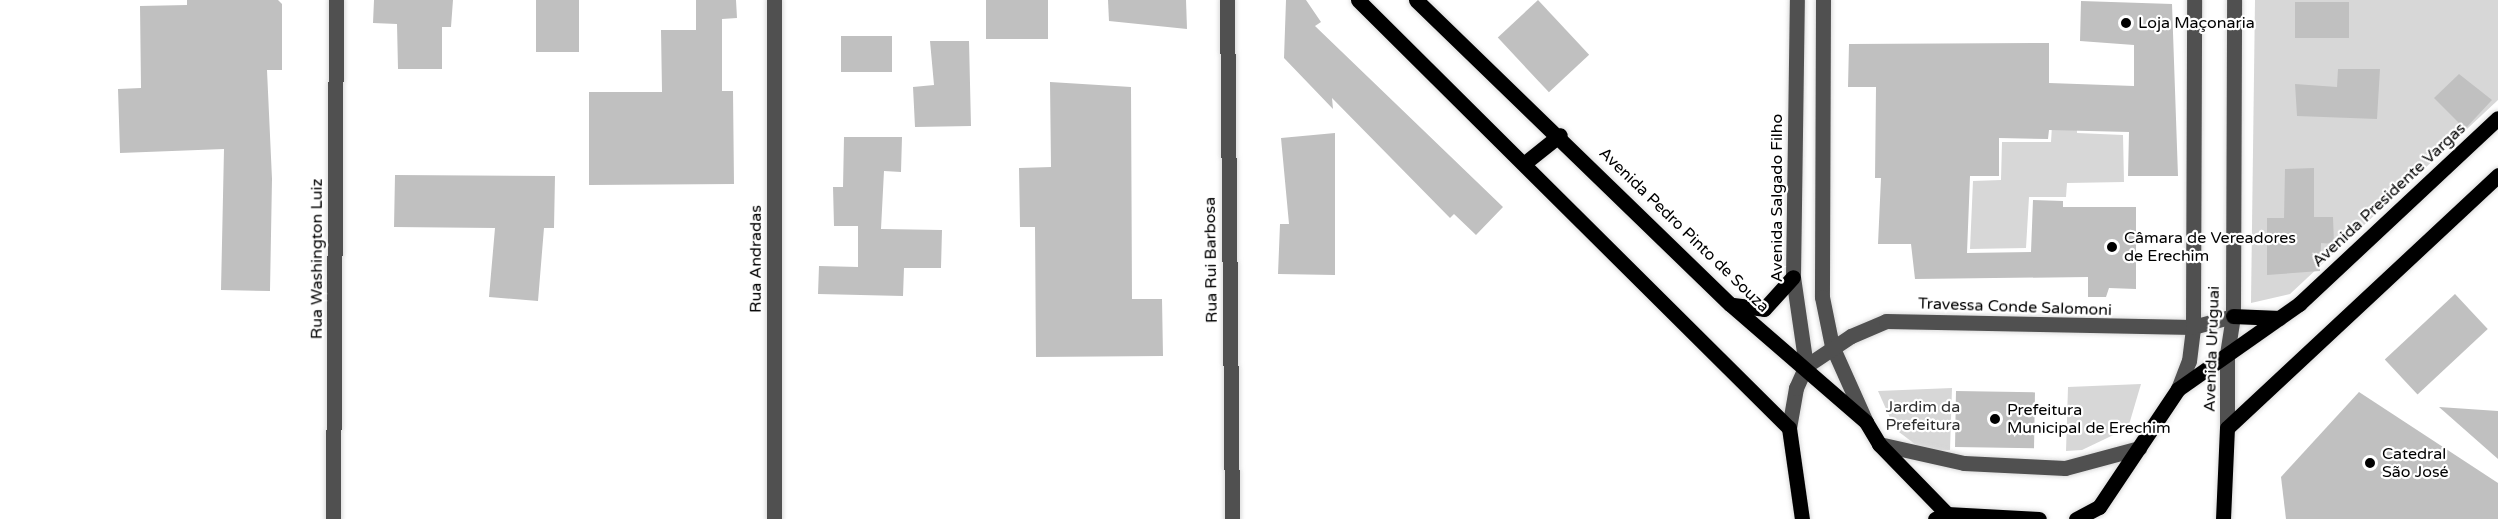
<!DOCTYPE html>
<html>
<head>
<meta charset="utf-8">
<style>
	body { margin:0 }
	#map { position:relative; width:2498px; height:519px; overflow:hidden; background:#fff; font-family:"Varela Round",sans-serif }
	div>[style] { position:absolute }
	.green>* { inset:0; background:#d7d7d7 }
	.building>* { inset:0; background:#c0c0c0; transform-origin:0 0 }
	.roads { filter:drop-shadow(0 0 2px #dbdbdb) drop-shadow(0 0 2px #dbdbdb) }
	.minor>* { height:15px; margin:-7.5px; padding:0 7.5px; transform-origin:7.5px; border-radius:7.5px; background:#505050 }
	.major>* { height:15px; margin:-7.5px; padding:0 7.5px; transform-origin:7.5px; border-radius:7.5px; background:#000 }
	.dots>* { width:16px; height:16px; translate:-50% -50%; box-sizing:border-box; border:3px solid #fff; border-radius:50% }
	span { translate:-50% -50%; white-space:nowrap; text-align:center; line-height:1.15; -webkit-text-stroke:4.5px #fff; paint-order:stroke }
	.poi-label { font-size:16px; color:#000 }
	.left { translate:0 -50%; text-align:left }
	.street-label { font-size:16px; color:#000 }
	.park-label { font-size:16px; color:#2e2e2e }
</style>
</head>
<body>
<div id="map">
	<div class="green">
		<i style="clip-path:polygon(2255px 0,2498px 0,2498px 100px,2290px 294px,2251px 303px)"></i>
		<i style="clip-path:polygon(2053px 110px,2076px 110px,2077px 133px,2123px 135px,2124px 182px,2067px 183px,2066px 197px,2029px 197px,2026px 248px,1970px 249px,1973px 181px,2001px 180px,2002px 142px,2051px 142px)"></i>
		<i style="clip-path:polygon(2141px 384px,2128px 428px,2082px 450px,2066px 451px,2068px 387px)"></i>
		<i style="clip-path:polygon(1952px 388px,1950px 450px,1924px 451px,1895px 429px,1878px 391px)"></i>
	</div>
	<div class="building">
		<i style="clip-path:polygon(187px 0,278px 0,282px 4px,282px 70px,267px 70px,272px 179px,270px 291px,221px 290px,224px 149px,120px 153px,118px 89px,141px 88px,140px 6px,187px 5px)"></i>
		<i style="clip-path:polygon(374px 0,453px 0,451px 27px,442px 27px,442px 69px,398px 69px,397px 24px,373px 23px)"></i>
		<i style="left:536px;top:0;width:43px;height:52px"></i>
		<i style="clip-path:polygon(696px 0,736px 0,737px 18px,722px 19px,722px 91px,733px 91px,734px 184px,589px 185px,589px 92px,662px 92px,661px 30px,696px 30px)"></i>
		<i style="left:986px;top:0;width:62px;height:39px"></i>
		<i style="clip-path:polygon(1108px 0,1186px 0,1187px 29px,1109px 21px)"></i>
		<i style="clip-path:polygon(1286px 0,1306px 0,1321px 22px,1315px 26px,1503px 207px,1476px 235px,1454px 214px,1450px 218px,1332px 98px,1333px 109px,1284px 58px)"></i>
		<i style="left:1538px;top:0;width:75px;height:55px;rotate:47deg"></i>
		<i style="clip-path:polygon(2081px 1px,2172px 4px,2178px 176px,2128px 176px,2129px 132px,2049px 130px,2048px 139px,1999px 138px,1999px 176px,1970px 176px,1967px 253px,2031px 252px,2033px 200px,2063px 201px,2063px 207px,2136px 207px,2136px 289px,2109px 288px,2106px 297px,2088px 297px,2088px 277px,1915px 279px,1911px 244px,1878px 244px,1881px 178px,1875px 178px,1876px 87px,1848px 87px,1849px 44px,2049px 43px,2049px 83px,2134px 86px,2134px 45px,2080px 41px)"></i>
		<i style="left:2295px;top:2px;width:54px;height:36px"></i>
		<i style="left:892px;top:36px;width:36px;height:51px;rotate:90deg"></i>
		<i style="clip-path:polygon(930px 41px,969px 41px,971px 126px,915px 127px,913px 87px,934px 85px)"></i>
		<i style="clip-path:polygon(2338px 69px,2380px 69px,2377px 119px,2297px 116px,2295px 84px,2337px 87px)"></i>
		<i style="clip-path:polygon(2459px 74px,2492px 100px,2465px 129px,2434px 98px)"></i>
		<i style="clip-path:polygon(1050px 82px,1131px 87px,1132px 299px,1162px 299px,1163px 356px,1036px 357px,1035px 227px,1020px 227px,1019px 168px,1051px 167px)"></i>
		<i style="clip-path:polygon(1335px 133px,1335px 275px,1278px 274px,1280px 224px,1289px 224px,1281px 138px)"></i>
		<i style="clip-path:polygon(844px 137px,902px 137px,901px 172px,884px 171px,881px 229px,942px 230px,941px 268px,904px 268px,903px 296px,818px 294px,819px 266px,858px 267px,858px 226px,834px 226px,833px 187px,843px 187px)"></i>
		<i style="clip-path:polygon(2314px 168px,2314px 217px,2333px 217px,2334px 244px,2321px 243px,2320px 271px,2267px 275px,2267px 218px,2284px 218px,2285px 169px)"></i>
		<i style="clip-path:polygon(395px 175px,555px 176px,554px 228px,544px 228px,538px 301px,489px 297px,495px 228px,394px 227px)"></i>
		<i style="left:2455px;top:294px;width:48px;height:96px;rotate:47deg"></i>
		<i style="left:1956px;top:391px;width:79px;height:56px;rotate:1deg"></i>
		<i style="clip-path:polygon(2359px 392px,2498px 483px,2498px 519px,2286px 519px,2281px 477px)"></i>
		<i style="clip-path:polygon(2439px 407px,2498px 411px,2498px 459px)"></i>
	</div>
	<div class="roads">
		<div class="minor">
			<i style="left:1227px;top:0;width:519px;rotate:89.45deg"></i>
			<i style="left:1823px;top:0;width:297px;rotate:90.2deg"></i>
			<i style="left:1822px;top:297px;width:50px;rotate:78.5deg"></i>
			<i style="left:1832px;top:346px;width:83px;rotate:65.9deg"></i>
			<i style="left:1806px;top:366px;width:54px;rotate:-33.7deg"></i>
			<i style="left:1851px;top:336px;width:38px;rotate:-23deg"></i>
			<i style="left:1886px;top:321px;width:307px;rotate:1.1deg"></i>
			<i style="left:2193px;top:327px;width:41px;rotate:-15.4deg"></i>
			<i style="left:2178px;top:389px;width:30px;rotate:-69deg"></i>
			<i style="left:2189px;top:361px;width:34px;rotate:-83deg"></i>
			<i style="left:2193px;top:327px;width:327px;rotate:-89.8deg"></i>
			<i style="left:1789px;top:428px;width:41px;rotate:-80.1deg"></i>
			<i style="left:1796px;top:388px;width:24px;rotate:-66deg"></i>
			<i style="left:1806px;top:366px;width:90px;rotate:-98.3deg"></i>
			<i style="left:1793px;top:277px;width:277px;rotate:-89.2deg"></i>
			<i style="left:2227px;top:428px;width:74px;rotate:-90deg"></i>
			<i style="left:2227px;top:354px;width:38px;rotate:-81deg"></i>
			<i style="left:2233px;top:316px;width:316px;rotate:-89.8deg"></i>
			<i style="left:1879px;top:444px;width:87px;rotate:12.6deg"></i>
			<i style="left:1964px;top:463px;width:101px;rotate:2.8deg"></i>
			<i style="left:2065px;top:468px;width:77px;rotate:-15.1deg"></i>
			<i style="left:333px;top:519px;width:519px;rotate:-89.67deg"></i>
			<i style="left:774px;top:519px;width:519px;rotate:-90deg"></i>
		</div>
		<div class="major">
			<i style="left:1358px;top:0;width:607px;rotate:44.8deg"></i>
			<i style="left:1789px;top:428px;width:92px;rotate:81.9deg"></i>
			<i style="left:1416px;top:0;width:437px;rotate:44.1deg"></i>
			<i style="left:1730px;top:304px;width:180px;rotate:40.9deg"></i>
			<i style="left:1866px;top:422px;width:26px;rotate:59deg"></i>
			<i style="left:1879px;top:444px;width:98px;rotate:45.8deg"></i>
			<i style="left:1526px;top:162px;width:43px;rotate:-38.5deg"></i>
			<i style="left:1733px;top:305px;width:31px;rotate:7deg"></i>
			<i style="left:1764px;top:309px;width:43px;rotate:-47.8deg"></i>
			<i style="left:2233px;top:316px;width:46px;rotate:2.5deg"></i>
			<i style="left:1935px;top:519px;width:13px;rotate:-23deg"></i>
			<i style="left:1947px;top:514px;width:92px;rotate:3.1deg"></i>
			<i style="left:2076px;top:519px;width:26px;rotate:-28deg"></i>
			<i style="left:2099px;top:507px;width:142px;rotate:-56.2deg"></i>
			<i style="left:2178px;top:389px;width:148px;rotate:-35.1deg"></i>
			<i style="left:2299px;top:304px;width:272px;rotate:-43.1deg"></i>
			<i style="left:2223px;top:519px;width:91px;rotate:-87.5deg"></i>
			<i style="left:2227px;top:428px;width:371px;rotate:-43deg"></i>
		</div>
	</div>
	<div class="dots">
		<i style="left:2126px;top:23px;background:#000"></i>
		<i style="left:2112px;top:247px;background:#000"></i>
		<i style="left:1995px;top:419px;background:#000"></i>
		<i style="left:2370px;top:463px;background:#000"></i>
	</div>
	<div class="poi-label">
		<span class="left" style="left:2138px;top:23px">Loja Maçonaria</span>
		<span class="left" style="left:2124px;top:247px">Câmara de Vereadores<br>de Erechim</span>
		<span class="left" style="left:2007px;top:419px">Prefeitura<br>Municipal de Erechim</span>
		<span class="left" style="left:2382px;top:463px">Catedral<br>São José</span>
	</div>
	<div class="street-label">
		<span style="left:2389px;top:195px;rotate:-43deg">Avenida Presidente Vargas</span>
		<span style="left:1777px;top:198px;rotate:-90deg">Avenida Salgado Filho</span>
		<span style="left:1684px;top:230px;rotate:44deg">Avenida Pedro Pinto de Souza</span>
		<span style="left:317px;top:259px;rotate:-90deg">Rua Washington Luiz</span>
		<span style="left:756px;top:259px;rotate:-90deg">Rua Andradas</span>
		<span style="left:1211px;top:260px;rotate:-91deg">Rua Rui Barbosa</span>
		<span style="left:2015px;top:307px;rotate:2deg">Travessa Conde Salomoni</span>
		<span style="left:2212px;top:349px;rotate:-88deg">Avenida Uruguai</span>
	</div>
	<div class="park-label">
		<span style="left:1923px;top:416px">Jardim da<br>Prefeitura</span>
	</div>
</div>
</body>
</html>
